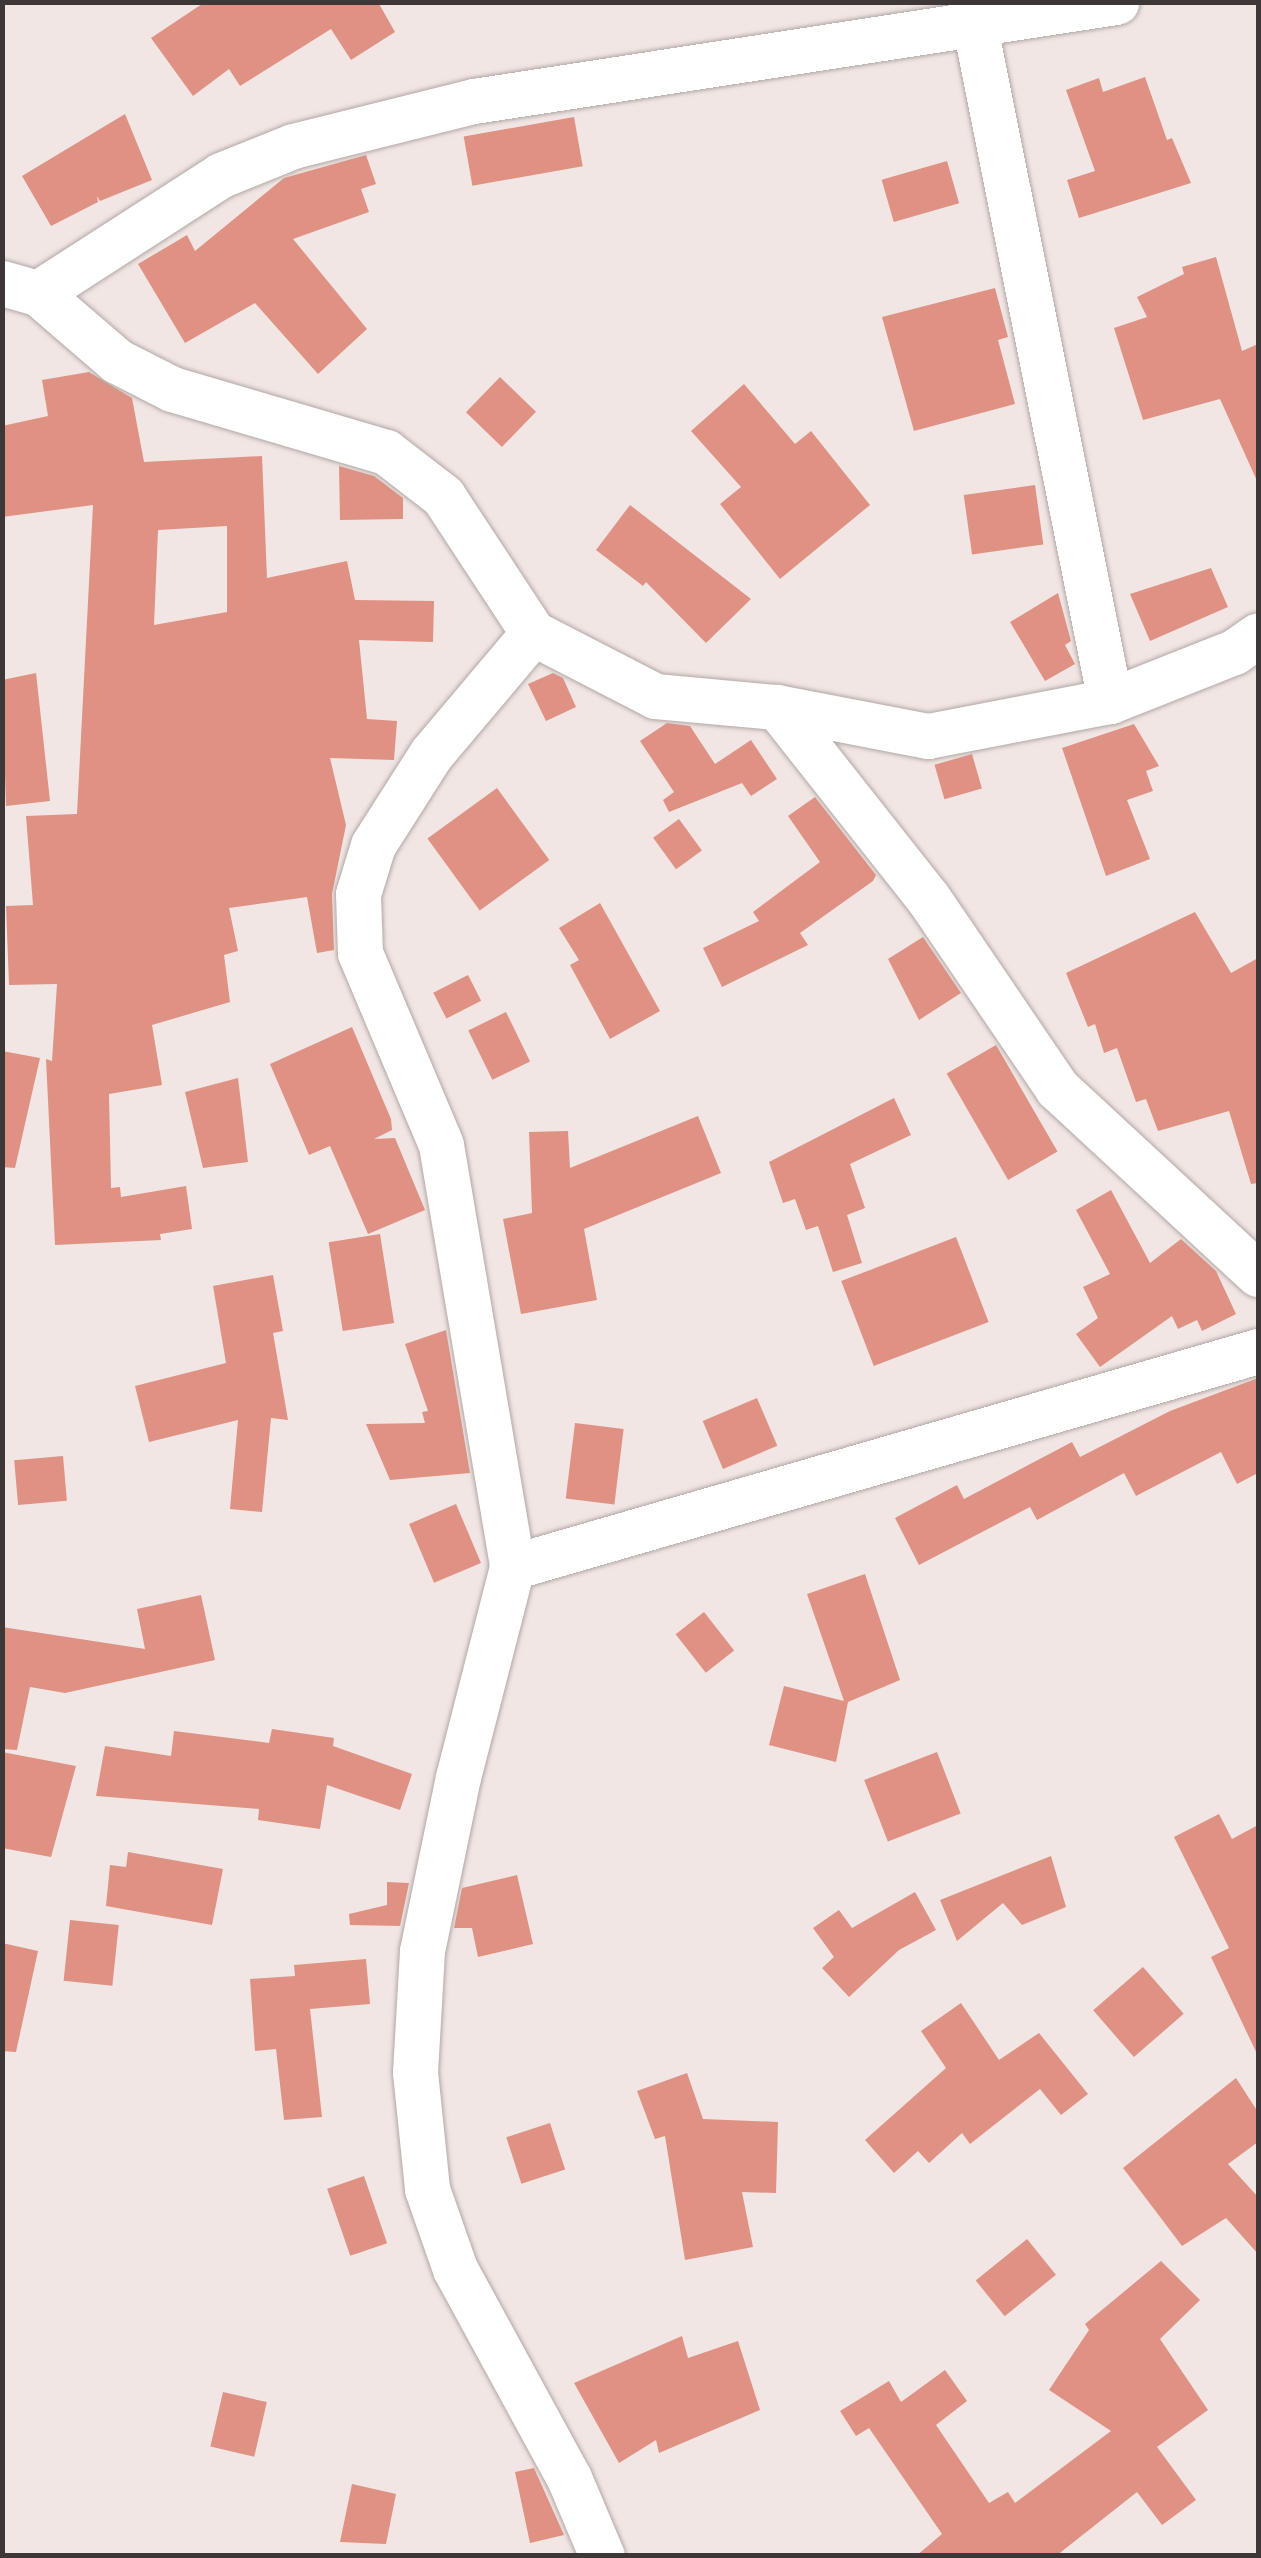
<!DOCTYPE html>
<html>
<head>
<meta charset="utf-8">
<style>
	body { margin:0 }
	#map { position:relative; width:1261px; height:2558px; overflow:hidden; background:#f1e6e3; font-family:Quicksand,sans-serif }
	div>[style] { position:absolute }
	.building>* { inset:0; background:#df9183; transform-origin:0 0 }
	.roads { filter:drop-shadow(0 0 2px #b2a7a5) drop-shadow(0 0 2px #b2a7a5) }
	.street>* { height:45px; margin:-22.5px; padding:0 22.5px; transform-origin:22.5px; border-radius:22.5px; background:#fff }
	span { translate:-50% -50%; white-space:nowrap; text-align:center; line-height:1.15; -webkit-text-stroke:10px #f1e6e3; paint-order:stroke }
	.frame { position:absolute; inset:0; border:5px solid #3d3837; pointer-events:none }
</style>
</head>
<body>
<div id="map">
	<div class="building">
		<i style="clip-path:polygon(205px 2px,378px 2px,395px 32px,351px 60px,331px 29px,240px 86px,229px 69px,193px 96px,151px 38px)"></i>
		<i style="clip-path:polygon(1145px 77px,1167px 140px,1172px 138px,1191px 183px,1079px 218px,1067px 180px,1095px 171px,1066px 90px,1099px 78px,1103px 92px)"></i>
		<i style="clip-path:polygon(125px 114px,152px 180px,100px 201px,97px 196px,98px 202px,51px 226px,22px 176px)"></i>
		<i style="left:574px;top:117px;width:50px;height:112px;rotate:80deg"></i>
		<i style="clip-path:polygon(366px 155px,376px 184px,361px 189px,369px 212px,293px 239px,367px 329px,318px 374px,255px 303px,185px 343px,138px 264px,187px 235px,195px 251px,284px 178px)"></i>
		<i style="left:947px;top:161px;width:44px;height:68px;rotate:74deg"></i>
		<i style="clip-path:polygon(1216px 257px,1242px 351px,1258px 344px,1258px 483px,1220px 399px,1143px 420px,1114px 328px,1147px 317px,1137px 297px,1184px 274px,1182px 267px)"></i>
		<i style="clip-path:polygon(995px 288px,1008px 337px,998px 340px,1015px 404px,914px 431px,882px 317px)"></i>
		<i style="clip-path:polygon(evenodd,89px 372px,132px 398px,144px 462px,262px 456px,267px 578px,347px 561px,355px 600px,434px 601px,433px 642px,359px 640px,367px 719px,397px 721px,394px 760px,330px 758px,346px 825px,332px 894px,334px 950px,317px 953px,307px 897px,229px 908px,238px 951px,224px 955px,230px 1002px,152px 1025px,162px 1085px,109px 1094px,111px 1188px,120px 1187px,121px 1197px,186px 1186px,192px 1229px,160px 1234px,161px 1240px,55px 1245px,46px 1059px,52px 1061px,57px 984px,9px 985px,6px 906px,33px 905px,26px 816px,77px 814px,93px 505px,2px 517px,2px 426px,48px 416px,42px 380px,89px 372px,227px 526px,227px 612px,154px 625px,158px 530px,227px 526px)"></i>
		<i style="left:500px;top:377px;width:50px;height:49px;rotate:44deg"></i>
		<i style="clip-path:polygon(744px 384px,795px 444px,811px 431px,870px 505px,780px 579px,720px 504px,741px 487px,691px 431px)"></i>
		<i style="clip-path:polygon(339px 466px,374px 476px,403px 498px,403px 519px,340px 520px)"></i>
		<i style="left:1035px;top:485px;width:60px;height:72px;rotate:82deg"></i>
		<i style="clip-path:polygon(630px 505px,751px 599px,706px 643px,646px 582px,643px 586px,596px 550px)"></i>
		<i style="clip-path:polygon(1211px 568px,1228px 607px,1150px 641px,1130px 594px)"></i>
		<i style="clip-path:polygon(1058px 593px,1071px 641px,1065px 645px,1075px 664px,1045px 681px,1010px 622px)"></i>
		<i style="clip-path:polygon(36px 673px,50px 801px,6px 806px,2px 680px)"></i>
		<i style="clip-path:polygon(553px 673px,563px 678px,576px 707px,546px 721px,528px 684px)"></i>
		<i style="clip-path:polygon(667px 723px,690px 726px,715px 764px,751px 740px,777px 779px,751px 796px,742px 783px,669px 812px,663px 800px,674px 792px,640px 741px)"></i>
		<i style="clip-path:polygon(1134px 724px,1159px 766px,1146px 771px,1153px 791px,1127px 800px,1150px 859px,1106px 876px,1062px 748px)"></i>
		<i style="left:972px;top:754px;width:36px;height:39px;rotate:74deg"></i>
		<i style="left:497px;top:788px;width:89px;height:86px;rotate:54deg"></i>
		<i style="clip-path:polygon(815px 797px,876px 875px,873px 881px,800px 933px,808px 945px,722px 987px,703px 948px,759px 921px,753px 912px,820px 862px,788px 816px)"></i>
		<i style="left:679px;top:819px;width:39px;height:32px;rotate:54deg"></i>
		<i style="clip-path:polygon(600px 903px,660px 1011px,610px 1039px,570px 965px,579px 960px,559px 928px)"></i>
		<i style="clip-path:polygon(1195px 912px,1231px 973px,1258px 958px,1258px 1183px,1251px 1184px,1229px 1111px,1158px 1131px,1146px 1099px,1136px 1102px,1117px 1048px,1104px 1053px,1095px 1024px,1088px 1027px,1066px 973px)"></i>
		<i style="clip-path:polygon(923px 937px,961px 993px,919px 1020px,888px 959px)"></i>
		<i style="left:468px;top:975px;width:29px;height:39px;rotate:63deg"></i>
		<i style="left:506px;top:1012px;width:55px;height:42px;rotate:64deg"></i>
		<i style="clip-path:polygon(352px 1027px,391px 1119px,392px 1130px,374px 1139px,395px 1138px,425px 1210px,368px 1234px,330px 1146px,309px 1155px,270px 1064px)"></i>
		<i style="left:996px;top:1045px;width:123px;height:57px;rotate:60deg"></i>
		<i style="clip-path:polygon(2px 1051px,40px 1058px,15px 1168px,2px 1167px)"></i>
		<i style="clip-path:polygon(238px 1078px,248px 1162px,203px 1168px,185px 1092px)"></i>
		<i style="clip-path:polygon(894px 1098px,911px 1135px,850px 1164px,865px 1208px,847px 1215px,862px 1263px,833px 1272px,818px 1226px,806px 1230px,795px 1199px,783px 1203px,769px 1162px)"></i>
		<i style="clip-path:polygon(698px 1116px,721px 1173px,584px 1229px,597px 1300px,521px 1314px,503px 1219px,532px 1213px,529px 1132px,568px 1131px,570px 1168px)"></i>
		<i style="clip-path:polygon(1111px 1190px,1150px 1263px,1181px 1239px,1216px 1271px,1236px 1314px,1202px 1331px,1197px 1320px,1178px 1329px,1172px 1316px,1100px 1367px,1076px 1334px,1098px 1318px,1083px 1287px,1110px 1274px,1076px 1210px)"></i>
		<i style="left:380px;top:1234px;width:90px;height:52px;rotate:81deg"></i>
		<i style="left:956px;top:1237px;width:91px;height:123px;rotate:69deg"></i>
		<i style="clip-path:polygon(273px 1275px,283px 1331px,273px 1333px,288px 1420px,271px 1418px,262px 1512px,230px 1509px,238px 1420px,149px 1442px,135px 1386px,226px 1363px,213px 1286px)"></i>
		<i style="clip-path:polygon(446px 1330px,470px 1473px,390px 1480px,366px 1424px,425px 1423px,422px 1412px,428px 1411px,405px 1344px)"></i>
		<i style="clip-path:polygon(1258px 1378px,1258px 1473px,1237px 1484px,1221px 1452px,1136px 1496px,1124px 1473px,1037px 1520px,1030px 1507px,919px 1565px,895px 1518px,957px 1485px,964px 1499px,1072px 1442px,1080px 1457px,1170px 1411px)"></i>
		<i style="left:757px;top:1398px;width:52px;height:59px;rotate:67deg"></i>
		<i style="left:575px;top:1423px;width:49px;height:76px;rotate:7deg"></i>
		<i style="left:63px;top:1456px;width:45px;height:49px;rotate:85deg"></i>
		<i style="left:456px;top:1504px;width:64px;height:51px;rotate:67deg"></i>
		<i style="clip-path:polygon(865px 1574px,900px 1680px,848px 1702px,836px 1762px,769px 1745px,784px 1686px,844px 1701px,807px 1594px)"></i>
		<i style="clip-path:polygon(201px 1595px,215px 1660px,65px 1693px,30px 1687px,17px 1750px,2px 1749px,2px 1627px,145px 1649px,137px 1609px)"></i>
		<i style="left:704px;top:1612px;width:49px;height:36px;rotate:52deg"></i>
		<i style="clip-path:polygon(272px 1729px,334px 1738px,333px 1746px,412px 1774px,400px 1810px,327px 1785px,320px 1829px,258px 1820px,259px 1809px,96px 1796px,105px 1746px,171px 1756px,174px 1731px,269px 1743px)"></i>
		<i style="clip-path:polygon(2px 1752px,76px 1766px,51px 1857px,2px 1848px)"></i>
		<i style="left:937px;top:1752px;width:66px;height:78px;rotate:69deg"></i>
		<i style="clip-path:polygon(1219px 1814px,1232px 1839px,1258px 1825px,1258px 2056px,1211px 1957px,1229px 1948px,1174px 1837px)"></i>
		<i style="clip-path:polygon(128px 1852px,223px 1869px,212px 1925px,106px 1906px,110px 1865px,126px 1867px)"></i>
		<i style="clip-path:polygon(1051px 1856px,1066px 1907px,1022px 1925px,1003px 1903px,957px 1941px,940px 1900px)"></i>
		<i style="clip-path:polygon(517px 1875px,533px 1944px,478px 1957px,472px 1928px,454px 1928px,462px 1888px)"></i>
		<i style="clip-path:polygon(387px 1882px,409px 1883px,400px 1926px,350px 1925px,349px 1914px,387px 1905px)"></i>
		<i style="clip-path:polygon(915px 1892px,936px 1930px,899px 1950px,849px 1997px,822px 1968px,834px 1957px,813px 1928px,839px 1910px,852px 1928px)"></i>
		<i style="left:70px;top:1920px;width:49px;height:61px;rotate:6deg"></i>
		<i style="clip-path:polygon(2px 1943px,38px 1951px,16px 2052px,2px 2051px)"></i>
		<i style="clip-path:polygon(366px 1959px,370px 2004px,310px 2009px,322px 2117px,284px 2120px,276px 2049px,255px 2051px,250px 1979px,295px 1976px,294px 1965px)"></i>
		<i style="left:1143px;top:1967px;width:62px;height:66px;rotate:49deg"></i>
		<i style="clip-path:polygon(961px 2003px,999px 2060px,1039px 2033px,1088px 2094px,1061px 2115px,1040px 2089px,970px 2144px,962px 2133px,929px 2163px,918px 2151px,894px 2173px,865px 2140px,946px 2068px,921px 2031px)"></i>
		<i style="clip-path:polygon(687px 2073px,703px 2119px,778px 2122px,776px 2193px,742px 2192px,753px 2247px,685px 2260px,665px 2136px,655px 2139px,637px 2091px)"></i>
		<i style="clip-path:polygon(1236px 2078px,1258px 2112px,1258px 2142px,1228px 2164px,1258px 2197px,1258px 2254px,1226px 2218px,1182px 2246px,1123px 2168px)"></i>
		<i style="left:550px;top:2123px;width:49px;height:46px;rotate:72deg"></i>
		<i style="left:364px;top:2176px;width:71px;height:39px;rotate:71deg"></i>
		<i style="left:1027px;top:2239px;width:46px;height:66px;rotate:51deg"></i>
		<i style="clip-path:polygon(1161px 2261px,1200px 2300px,1160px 2339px,1208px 2410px,1157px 2447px,1196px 2500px,1162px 2525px,1137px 2492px,1056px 2556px,916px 2556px,942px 2534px,869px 2428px,856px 2436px,840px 2411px,889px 2381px,901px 2402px,945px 2370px,967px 2401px,936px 2425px,989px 2503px,1008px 2492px,1015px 2503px,1111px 2431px,1049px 2390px,1089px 2330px,1085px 2324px)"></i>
		<i style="clip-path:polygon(682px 2336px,688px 2358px,738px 2341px,760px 2410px,659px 2453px,656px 2440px,619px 2463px,574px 2383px)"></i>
		<i style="left:223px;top:2392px;width:45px;height:56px;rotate:13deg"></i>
		<i style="clip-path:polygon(534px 2468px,564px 2535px,530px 2543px,515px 2472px)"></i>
		<i style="clip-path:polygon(352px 2484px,396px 2494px,386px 2544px,340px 2542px)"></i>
	</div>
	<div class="roads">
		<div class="street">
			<i style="left:970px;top:2px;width:713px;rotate:78.67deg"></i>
			<i style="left:2px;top:283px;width:37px;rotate:16deg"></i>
			<i style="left:38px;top:293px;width:104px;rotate:40.7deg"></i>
			<i style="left:117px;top:361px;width:62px;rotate:27deg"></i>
			<i style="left:172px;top:389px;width:223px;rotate:16.4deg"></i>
			<i style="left:386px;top:452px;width:72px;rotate:37.7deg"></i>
			<i style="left:443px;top:496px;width:164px;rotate:56.7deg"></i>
			<i style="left:533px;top:633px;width:137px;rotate:27.3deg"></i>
			<i style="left:655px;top:696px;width:122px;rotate:5.2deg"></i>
			<i style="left:777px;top:707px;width:154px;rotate:10.9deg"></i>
			<i style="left:928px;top:736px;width:185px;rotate:-10.9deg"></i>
			<i style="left:1110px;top:701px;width:133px;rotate:-21.6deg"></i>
			<i style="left:1234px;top:652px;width:29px;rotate:-35deg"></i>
			<i style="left:38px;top:293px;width:218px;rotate:-32.8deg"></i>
			<i style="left:221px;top:175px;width:78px;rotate:-21.9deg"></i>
			<i style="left:293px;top:146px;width:187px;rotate:-14deg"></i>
			<i style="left:474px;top:101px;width:650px;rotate:-8.77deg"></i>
			<i style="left:533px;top:633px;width:158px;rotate:130.1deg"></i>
			<i style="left:431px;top:754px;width:108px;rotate:122.5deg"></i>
			<i style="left:373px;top:845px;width:51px;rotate:107deg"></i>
			<i style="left:358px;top:894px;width:59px;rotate:88.1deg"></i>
			<i style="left:360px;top:953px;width:208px;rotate:67.1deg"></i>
			<i style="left:441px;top:1145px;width:428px;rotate:80.4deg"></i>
			<i style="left:512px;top:1567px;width:217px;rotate:104.4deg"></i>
			<i style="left:458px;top:1777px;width:178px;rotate:101.7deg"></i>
			<i style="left:422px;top:1951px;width:121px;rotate:93.3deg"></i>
			<i style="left:415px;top:2072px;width:118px;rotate:84.1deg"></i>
			<i style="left:427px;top:2189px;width:85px;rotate:70.7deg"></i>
			<i style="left:455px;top:2269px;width:238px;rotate:61.4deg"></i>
			<i style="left:569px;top:2478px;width:85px;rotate:67.1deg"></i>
			<i style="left:777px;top:707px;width:243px;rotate:51.7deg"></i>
			<i style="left:928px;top:898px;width:230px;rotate:55.8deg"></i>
			<i style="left:1057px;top:1088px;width:274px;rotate:42.8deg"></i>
			<i style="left:512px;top:1567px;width:777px;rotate:-16.15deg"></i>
		</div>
	</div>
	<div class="frame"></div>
</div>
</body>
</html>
